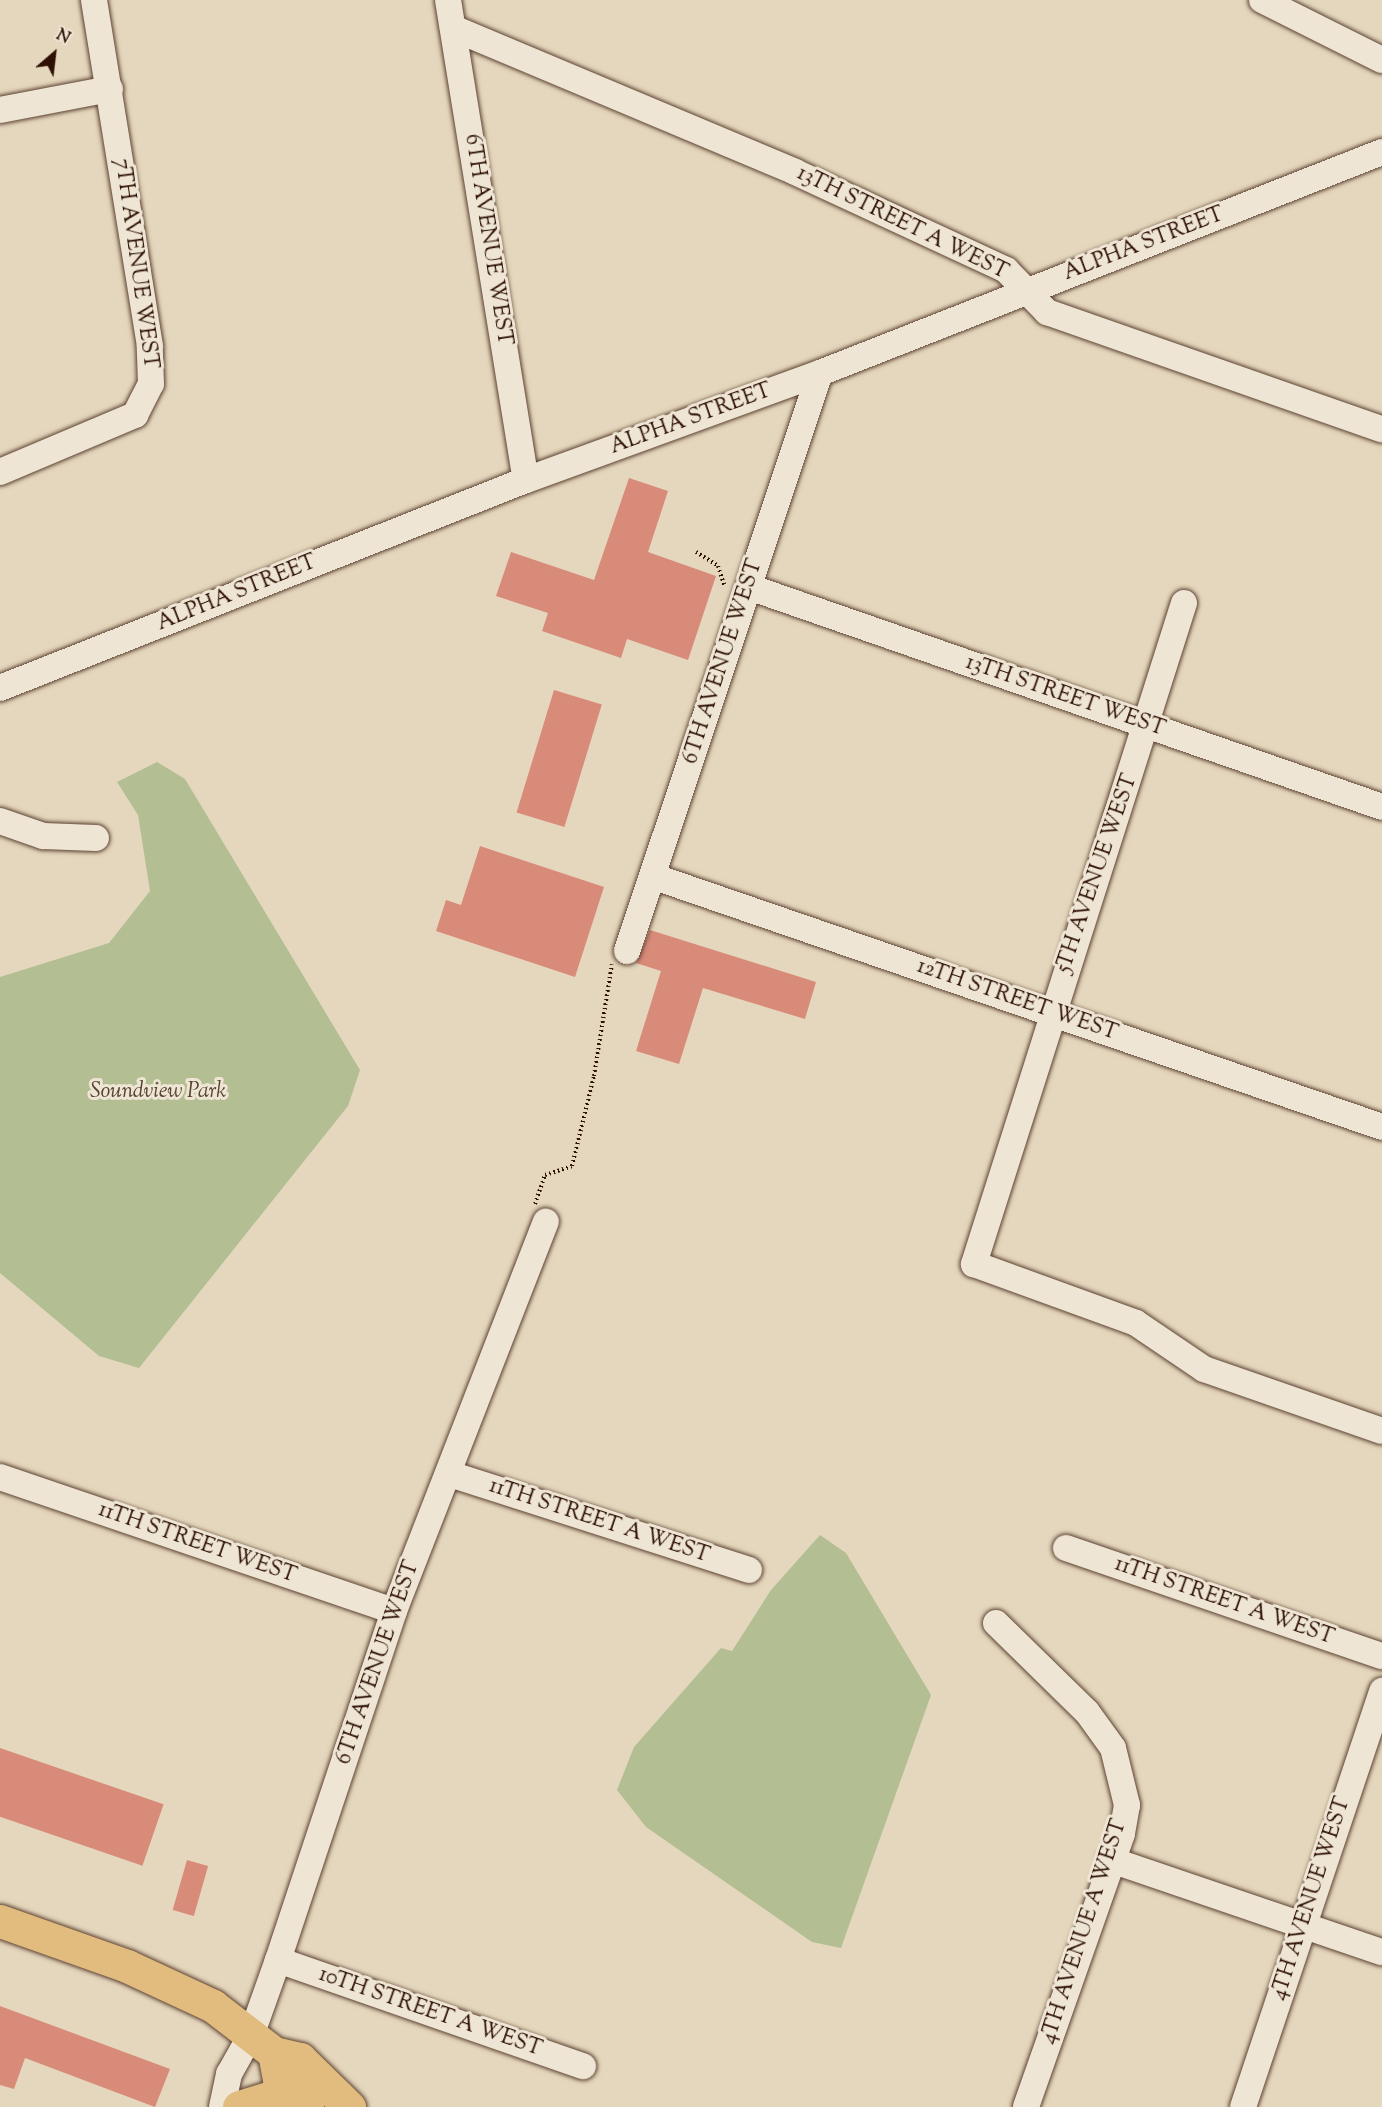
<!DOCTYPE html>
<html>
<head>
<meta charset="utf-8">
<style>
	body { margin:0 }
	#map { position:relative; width:1382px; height:2107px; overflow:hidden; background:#e5d7bd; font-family:"Sorts Mill Goudy",serif }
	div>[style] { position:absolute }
	.green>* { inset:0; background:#b3be92 }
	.building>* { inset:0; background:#d88b78; transform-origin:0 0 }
	.path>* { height:4px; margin-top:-2px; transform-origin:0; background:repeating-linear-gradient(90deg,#2e1104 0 1.5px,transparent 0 4.5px) }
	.roads { filter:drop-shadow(0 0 2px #5c4232) drop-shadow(0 0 2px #5c4232) }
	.minor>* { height:26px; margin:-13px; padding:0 13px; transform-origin:13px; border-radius:13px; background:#eee5d4 }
	.major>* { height:33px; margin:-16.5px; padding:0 16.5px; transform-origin:16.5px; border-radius:16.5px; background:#e2bc7e }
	span { translate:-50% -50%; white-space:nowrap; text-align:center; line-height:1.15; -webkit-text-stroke:6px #eee5d4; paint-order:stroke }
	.street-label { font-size:22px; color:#2e1104 }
	.park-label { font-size:22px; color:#56452f; font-style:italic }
	.north { position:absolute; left:24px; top:24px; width:60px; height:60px; -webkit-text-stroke:4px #eee5d4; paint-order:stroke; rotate:28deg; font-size:16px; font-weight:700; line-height:24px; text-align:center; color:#2e1104 }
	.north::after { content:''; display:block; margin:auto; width:21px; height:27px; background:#2e1104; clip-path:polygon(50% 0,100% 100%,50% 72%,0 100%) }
</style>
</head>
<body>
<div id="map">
	<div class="green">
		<i style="clip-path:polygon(157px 762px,185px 779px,360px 1070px,348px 1106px,139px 1368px,99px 1356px,0 1273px,0 977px,109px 943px,150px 891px,138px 815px,117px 782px)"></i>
		<i style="clip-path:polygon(820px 1535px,846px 1553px,931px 1695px,841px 1948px,812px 1942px,646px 1827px,617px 1790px,634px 1747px,721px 1648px,732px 1651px,771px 1590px)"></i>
	</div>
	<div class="building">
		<i style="clip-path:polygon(629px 478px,668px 491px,648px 552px,716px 576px,688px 660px,627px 639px,621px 658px,542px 631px,548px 613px,496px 596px,511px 552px,594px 580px)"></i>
		<i style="left:554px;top:690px;width:50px;height:128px;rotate:17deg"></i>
		<i style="clip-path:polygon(480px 846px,604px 887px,575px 977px,436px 931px,446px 900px,461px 905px)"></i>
		<i style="clip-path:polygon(650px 930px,816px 982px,805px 1019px,703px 988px,679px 1064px,636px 1051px,661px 971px,636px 963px)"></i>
		<i style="left:0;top:1748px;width:173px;height:65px;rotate:19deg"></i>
		<i style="left:187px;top:1860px;width:22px;height:52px;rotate:16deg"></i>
		<i style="clip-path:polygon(0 2006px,170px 2069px,155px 2107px,25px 2058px,14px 2089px,0 2085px)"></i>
	</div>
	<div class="path">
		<i style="left:696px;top:552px;width:26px;rotate:32deg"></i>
		<i style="left:718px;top:566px;width:22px;rotate:72deg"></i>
		<i style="left:535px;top:1204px;width:31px;rotate:-71deg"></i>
		<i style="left:545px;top:1175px;width:28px;rotate:-18deg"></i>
		<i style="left:572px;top:1166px;width:93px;rotate:-76.3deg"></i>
		<i style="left:594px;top:1076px;width:113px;rotate:-80.9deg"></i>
	</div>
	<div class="roads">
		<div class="minor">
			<i style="left:448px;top:0;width:486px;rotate:80.8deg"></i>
			<i style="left:1262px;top:0;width:134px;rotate:26.6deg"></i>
			<i style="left:453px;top:28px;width:371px;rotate:22.8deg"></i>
			<i style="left:795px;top:172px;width:233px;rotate:24.9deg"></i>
			<i style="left:1006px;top:270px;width:59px;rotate:45.7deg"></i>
			<i style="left:1047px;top:312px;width:355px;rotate:19.3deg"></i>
			<i style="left:0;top:110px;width:112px;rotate:-10.8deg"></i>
			<i style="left:0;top:472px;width:147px;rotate:-22.9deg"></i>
			<i style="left:135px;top:415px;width:35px;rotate:-63deg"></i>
			<i style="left:151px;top:384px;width:38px;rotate:-92deg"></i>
			<i style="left:150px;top:346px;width:351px;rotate:-99.2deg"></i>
			<i style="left:749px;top:587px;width:670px;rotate:19.16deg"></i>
			<i style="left:1184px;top:603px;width:694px;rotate:107.63deg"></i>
			<i style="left:974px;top:1264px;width:172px;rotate:20deg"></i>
			<i style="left:1136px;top:1323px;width:82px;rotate:34.1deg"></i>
			<i style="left:1204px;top:1369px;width:188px;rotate:19.2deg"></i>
			<i style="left:0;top:688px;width:566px;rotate:-21.58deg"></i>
			<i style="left:526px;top:480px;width:313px;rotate:-20deg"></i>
			<i style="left:820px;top:373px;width:604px;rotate:-21.47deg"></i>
			<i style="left:0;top:821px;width:46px;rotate:19.2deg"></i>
			<i style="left:43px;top:836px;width:53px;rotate:2.2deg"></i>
			<i style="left:652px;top:876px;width:772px;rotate:18.97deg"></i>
			<i style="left:627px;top:951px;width:609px;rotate:-71.54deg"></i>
			<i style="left:450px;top:1474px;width:314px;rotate:17.8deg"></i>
			<i style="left:0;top:1477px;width:416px;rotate:18.8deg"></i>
			<i style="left:1066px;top:1548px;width:334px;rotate:18.9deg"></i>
			<i style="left:996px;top:1623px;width:127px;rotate:44.4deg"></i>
			<i style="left:1087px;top:1712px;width:44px;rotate:54.2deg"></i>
			<i style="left:1113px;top:1748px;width:59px;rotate:76.2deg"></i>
			<i style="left:1127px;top:1805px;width:29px;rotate:100deg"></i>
			<i style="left:1122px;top:1834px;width:289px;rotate:109.4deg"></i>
			<i style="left:1111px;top:1860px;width:286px;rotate:18.8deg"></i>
			<i style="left:278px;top:1960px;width:323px;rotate:19.2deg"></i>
			<i style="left:222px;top:2107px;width:34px;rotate:-78deg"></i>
			<i style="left:229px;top:2074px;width:47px;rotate:-60.7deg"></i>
			<i style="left:252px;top:2033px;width:77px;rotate:-70.4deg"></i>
			<i style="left:278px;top:1960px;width:368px;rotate:-71.6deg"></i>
			<i style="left:394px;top:1611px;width:418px;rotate:-68.7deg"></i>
			<i style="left:1243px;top:2107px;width:439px;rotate:-71.5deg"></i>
		</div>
		<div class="major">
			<i style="left:0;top:1921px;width:135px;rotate:19.5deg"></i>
			<i style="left:127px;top:1966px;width:95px;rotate:24.9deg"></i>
			<i style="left:213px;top:2006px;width:77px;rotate:37.6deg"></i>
			<i style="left:274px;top:2053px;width:27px;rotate:13deg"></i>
			<i style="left:300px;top:2059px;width:69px;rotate:44.4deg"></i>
			<i style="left:274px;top:2053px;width:26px;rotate:79deg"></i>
			<i style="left:279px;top:2079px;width:40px;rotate:45deg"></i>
			<i style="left:239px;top:2107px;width:38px;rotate:-17deg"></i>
			<i style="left:275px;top:2096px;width:23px;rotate:7deg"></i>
		</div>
	</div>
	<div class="street-label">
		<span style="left:902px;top:224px;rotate:26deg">13TH STREET A WEST</span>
		<span style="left:487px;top:240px;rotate:81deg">6TH AVENUE WEST</span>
		<span style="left:1144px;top:245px;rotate:-21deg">ALPHA STREET</span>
		<span style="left:135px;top:264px;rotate:82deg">7TH AVENUE WEST</span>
		<span style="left:691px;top:420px;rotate:-20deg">ALPHA STREET</span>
		<span style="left:237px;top:594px;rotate:-22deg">ALPHA STREET</span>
		<span style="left:724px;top:662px;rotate:-72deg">6TH AVENUE WEST</span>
		<span style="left:1065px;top:697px;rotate:19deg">13TH STREET WEST</span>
		<span style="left:1098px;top:874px;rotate:-71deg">5TH AVENUE WEST</span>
		<span style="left:1017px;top:1001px;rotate:19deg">12TH STREET WEST</span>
		<span style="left:599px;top:1522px;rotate:18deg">11TH STREET A WEST</span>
		<span style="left:197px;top:1544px;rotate:19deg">11TH STREET WEST</span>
		<span style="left:1224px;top:1602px;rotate:19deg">11TH STREET A WEST</span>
		<span style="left:379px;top:1663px;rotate:-71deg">6TH AVENUE WEST</span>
		<span style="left:1312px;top:1899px;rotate:-72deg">4TH AVENUE WEST</span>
		<span style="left:1085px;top:1932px;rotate:-72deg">4TH AVENUE A WEST</span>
		<span style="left:430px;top:2013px;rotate:19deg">10TH STREET A WEST</span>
	</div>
	<div class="park-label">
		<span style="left:158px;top:1093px">Soundview Park</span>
	</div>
	<div class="north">N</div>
</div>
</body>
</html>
